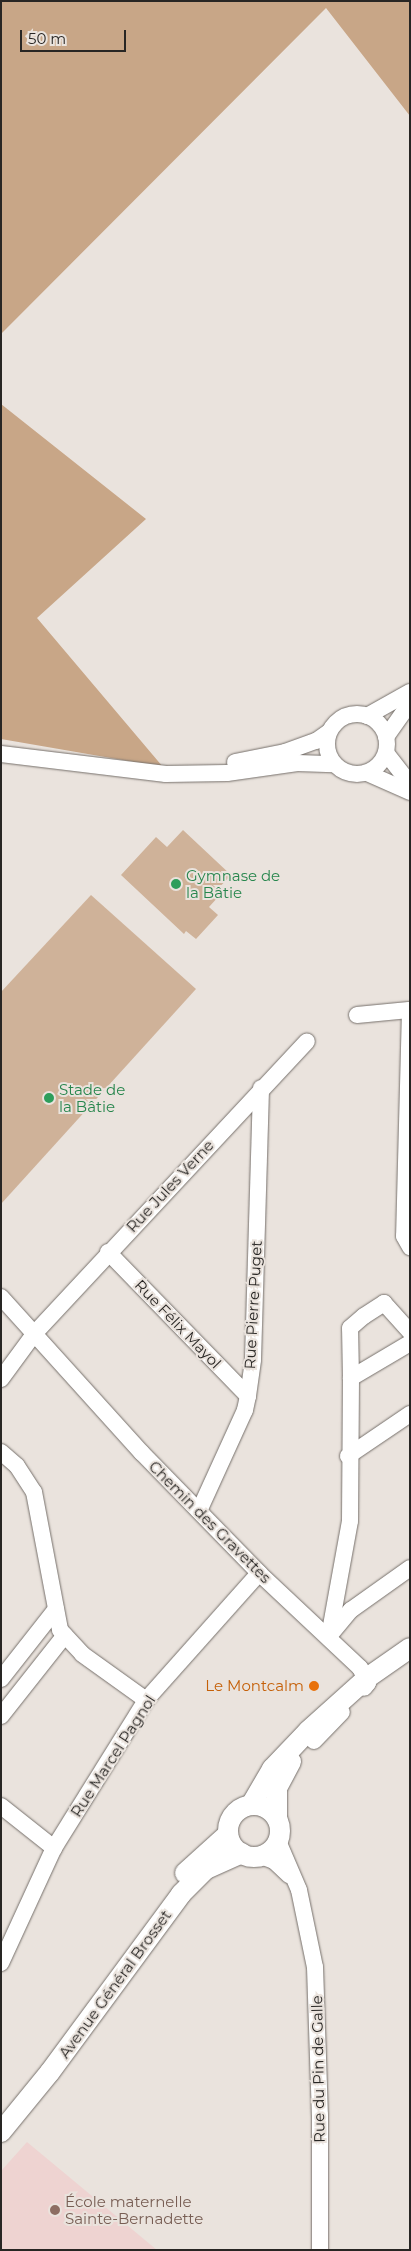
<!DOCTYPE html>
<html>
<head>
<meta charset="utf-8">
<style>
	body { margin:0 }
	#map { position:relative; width:411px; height:2251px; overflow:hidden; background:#eae3dd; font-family:Montserrat,sans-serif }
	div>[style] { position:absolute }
	.education>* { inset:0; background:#eed3d1 }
	.green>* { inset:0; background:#cfb299 }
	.forest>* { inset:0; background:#c8a687 }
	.roads { filter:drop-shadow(0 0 1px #76706b) drop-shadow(0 0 1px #76706b) }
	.minor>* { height:16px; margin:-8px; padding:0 8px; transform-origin:8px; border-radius:8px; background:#fff }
	.minor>.ring { margin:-8px; padding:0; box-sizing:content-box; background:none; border:16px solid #fff; border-radius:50% }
	.major>* { height:20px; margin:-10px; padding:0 10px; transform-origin:10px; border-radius:10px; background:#fff }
	.major>.ring { margin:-10px; padding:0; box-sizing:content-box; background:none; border:20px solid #fff; border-radius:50% }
	.dots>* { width:14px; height:14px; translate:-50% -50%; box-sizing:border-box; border:2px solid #eae3dd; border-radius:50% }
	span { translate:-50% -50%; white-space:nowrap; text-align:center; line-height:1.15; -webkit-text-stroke:4px #eae3dd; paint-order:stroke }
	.leisure-label { font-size:15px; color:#27864d }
	.left { translate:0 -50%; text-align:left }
	.street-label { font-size:15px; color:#282624 }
	.food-label { font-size:15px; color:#c56008 }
	.right { translate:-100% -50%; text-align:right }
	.education-label { font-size:15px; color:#785e54 }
	.frame { position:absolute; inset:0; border:2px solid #282624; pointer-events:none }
	.scale { position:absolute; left:20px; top:30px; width:106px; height:22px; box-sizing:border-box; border:2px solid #282624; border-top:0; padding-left:6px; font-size:15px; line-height:18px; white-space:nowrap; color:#282624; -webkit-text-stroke:4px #eae3dd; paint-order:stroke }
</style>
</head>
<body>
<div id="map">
	<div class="education">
		<i style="clip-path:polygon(27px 2142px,157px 2250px,1px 2250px,1px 2171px)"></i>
	</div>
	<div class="green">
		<i style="clip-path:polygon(183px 830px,231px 875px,215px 892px,219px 896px,209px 907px,218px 915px,196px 939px,186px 931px,184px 934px,121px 875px,156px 837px,167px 847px)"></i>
		<i style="clip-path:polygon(91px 895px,196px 989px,1px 1204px,1px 992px)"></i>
	</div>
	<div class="forest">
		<i style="clip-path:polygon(1px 1px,410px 1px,410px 116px,326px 8px,1px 334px)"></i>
		<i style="clip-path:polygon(1px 404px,146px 519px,37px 618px,163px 767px,1px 739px)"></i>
	</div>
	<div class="roads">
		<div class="minor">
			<i class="ring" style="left:327px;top:714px;width:44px;height:44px"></i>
			<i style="left:367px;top:716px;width:49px;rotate:-29.2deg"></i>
			<i style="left:386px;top:737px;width:42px;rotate:-54.8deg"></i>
			<i style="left:386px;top:753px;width:39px;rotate:52deg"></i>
			<i style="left:1px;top:754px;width:166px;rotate:6.9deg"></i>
			<i style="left:166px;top:774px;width:61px;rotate:-0.9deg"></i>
			<i style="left:227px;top:773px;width:71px;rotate:-8.1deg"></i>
			<i style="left:297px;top:763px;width:37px;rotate:2deg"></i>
			<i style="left:235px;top:762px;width:51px;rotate:-11.3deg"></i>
			<i style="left:285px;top:752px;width:33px;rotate:-20deg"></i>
			<i style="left:316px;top:741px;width:16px;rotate:-35deg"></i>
			<i style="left:367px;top:773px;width:47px;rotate:23.8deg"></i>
			<i style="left:410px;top:1010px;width:226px;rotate:91.5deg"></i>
			<i style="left:404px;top:1236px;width:13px;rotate:61deg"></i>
			<i style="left:357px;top:1015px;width:52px;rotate:-5.5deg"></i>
			<i style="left:108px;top:1252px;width:201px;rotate:45.8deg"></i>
			<i style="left:1px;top:1297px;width:210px;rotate:47.9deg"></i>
			<i style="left:142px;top:1453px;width:168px;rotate:45.7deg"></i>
			<i style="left:259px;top:1573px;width:139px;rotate:43.2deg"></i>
			<i style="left:360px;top:1668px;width:17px;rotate:62deg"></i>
			<i style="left:368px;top:1683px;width:6px;rotate:129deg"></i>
			<i style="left:410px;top:1343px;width:69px;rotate:149.3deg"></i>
			<i style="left:351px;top:1378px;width:143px;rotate:90.4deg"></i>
			<i style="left:350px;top:1521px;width:117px;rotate:100.3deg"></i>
			<i style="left:329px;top:1636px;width:34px;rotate:-50deg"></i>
			<i style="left:351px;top:1610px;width:72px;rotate:-35.4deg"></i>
			<i style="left:351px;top:1378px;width:50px;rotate:-91.1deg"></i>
			<i style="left:350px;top:1328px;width:18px;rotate:-41deg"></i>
			<i style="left:364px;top:1316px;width:24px;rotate:-33deg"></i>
			<i style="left:384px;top:1303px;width:39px;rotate:48deg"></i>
			<i style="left:1px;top:1379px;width:56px;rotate:-53.7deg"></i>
			<i style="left:34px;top:1334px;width:400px;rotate:-47deg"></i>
			<i style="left:1px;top:1452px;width:21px;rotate:41deg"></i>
			<i style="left:17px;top:1466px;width:31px;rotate:57deg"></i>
			<i style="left:34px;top:1492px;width:140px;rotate:79.3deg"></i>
			<i style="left:60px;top:1630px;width:33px;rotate:47deg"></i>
			<i style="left:82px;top:1654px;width:79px;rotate:35.7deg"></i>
			<i style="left:348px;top:1456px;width:75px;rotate:-34.1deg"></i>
			<i style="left:199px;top:1511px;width:111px;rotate:-65.5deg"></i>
			<i style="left:245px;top:1410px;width:14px;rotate:-78deg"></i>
			<i style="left:248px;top:1396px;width:37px;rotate:-82deg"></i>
			<i style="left:253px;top:1359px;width:271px;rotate:-88.3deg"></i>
			<i style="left:1px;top:1679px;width:89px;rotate:-51.8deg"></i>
			<i style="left:1px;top:1716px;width:103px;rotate:-51.7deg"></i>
			<i style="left:314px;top:1741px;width:40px;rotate:-46deg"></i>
			<i style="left:1px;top:1806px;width:68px;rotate:38.4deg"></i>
			<i style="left:278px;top:1841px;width:53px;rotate:66.8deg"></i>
			<i style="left:299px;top:1890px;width:79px;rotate:78.3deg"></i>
			<i style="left:315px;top:1967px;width:148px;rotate:88.1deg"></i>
			<i style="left:320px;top:2115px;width:135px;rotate:90deg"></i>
			<i style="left:261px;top:1856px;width:14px;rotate:21deg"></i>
			<i style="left:274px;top:1861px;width:21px;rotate:43deg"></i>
			<i style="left:1px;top:1963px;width:127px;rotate:-65.3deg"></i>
			<i style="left:54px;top:1848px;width:174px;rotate:-58.1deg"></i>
			<i style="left:146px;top:1700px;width:170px;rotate:-48.3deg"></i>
		</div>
		<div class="major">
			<i style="left:251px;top:1805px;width:42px;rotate:-59.7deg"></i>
			<i style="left:272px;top:1769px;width:52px;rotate:-46.5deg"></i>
			<i style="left:308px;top:1731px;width:79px;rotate:-41.9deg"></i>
			<i style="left:367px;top:1678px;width:52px;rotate:-34.9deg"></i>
			<i class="ring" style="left:228px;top:1805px;width:32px;height:32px"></i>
			<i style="left:277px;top:1818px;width:30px;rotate:-90deg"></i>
			<i style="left:277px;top:1788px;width:30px;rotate:-62deg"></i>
			<i style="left:185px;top:1873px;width:58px;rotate:-42.2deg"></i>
			<i style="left:1px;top:2132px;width:77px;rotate:-50.8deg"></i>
			<i style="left:50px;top:2072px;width:221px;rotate:-53.6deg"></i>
			<i style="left:181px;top:1894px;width:35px;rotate:-45deg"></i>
			<i style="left:206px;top:1869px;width:39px;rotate:-24deg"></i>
		</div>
	</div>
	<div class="dots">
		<i style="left:176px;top:884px;background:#2e9e5b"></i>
		<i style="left:49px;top:1098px;background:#2e9e5b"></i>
		<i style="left:314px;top:1686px;background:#e8710a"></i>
		<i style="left:55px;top:2210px;background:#8d6e63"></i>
	</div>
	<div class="leisure-label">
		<span class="left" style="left:186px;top:884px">Gymnase de<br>la Bâtie</span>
		<span class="left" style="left:59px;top:1098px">Stade de<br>la Bâtie</span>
	</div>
	<div class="street-label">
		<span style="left:170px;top:1186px;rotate:-47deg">Rue Jules Verne</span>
		<span style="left:253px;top:1305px;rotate:-87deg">Rue Pierre Puget</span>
		<span style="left:178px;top:1324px;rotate:46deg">Rue Félix Mayol</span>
		<span style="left:210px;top:1522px;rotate:45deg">Chemin des Gravettes</span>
		<span style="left:113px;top:1756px;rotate:-57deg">Rue Marcel Pagnol</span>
		<span style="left:115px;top:1984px;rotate:-54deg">Avenue Général Brosset</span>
		<span style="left:318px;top:2069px;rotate:-91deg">Rue du Pin de Galle</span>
	</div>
	<div class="food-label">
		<span class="right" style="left:304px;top:1686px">Le Montcalm</span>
	</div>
	<div class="education-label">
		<span class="left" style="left:65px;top:2210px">École maternelle<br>Sainte-Bernadette</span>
	</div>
	<div class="frame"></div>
	<div class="scale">50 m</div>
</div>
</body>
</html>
